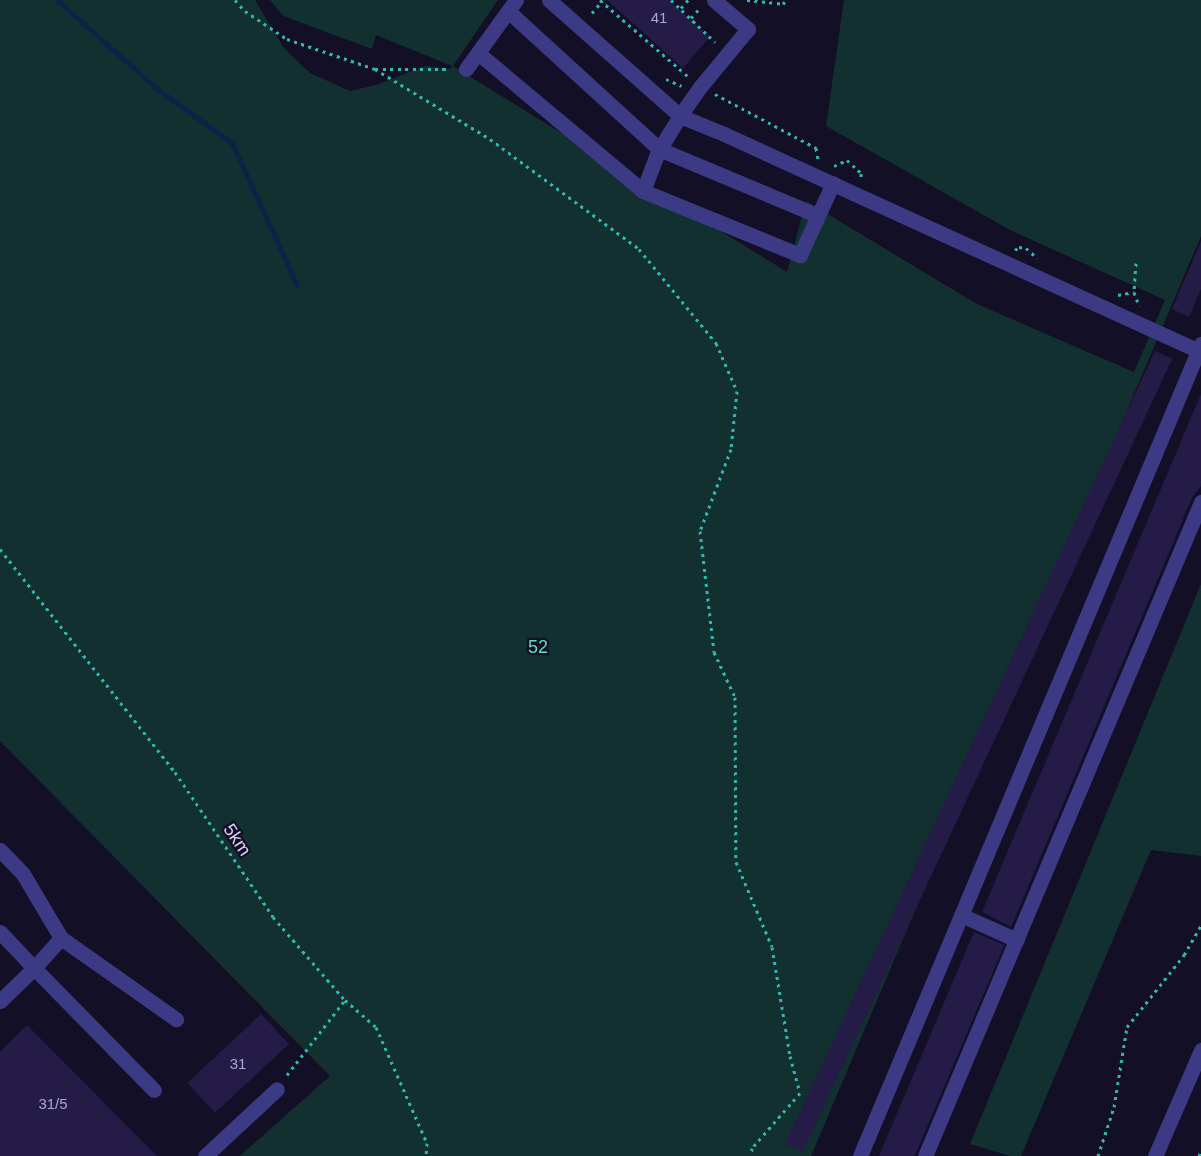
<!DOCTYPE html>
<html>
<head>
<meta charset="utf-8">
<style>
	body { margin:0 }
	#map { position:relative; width:1201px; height:1156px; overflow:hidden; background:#130f26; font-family:Helvetica,sans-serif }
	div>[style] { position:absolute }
	.green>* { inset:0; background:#12302f }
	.stream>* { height:5px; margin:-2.5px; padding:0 2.5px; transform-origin:2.5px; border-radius:2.5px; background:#0c2248 }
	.building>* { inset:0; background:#241b47; transform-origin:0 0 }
	.path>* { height:3px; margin-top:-1.5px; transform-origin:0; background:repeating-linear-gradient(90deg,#2fb8b0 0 3px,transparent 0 7.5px) }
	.minor>* { height:15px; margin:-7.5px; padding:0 7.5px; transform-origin:7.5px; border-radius:7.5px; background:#3d3a85 }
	span { translate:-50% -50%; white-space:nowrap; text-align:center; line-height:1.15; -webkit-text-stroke:4.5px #130f26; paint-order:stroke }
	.number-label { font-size:15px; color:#aca6d1 }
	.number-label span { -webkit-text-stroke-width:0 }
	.park-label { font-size:18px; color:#5fe0c0 }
	.street-label { font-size:18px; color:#d9d4ff }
</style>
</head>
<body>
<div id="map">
	<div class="green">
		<i style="clip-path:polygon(0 0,255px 0,284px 48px,310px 73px,350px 91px,379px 84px,425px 66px,450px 69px,452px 66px,376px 35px,372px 49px,283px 16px,270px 0,498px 0,453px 66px,787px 272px,806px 201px,977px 304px,1134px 372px,1165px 300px,1010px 230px,826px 126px,844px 0,1201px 0,1201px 236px,811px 1156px,240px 1156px,330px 1076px,0 741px)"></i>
		<i style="clip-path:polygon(1201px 584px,1201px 856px,1151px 850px,1021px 1156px,1010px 1156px,970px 1144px)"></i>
	</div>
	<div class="stream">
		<i style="left:57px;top:0;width:132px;rotate:41.6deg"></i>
		<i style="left:156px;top:88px;width:94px;rotate:35.9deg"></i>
		<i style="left:232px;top:143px;width:156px;rotate:65.4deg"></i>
	</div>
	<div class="building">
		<i style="clip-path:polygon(607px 0,669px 0,710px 37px,683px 68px)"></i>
		<i style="clip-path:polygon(1201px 241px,1201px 289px,1189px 317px,1172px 309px)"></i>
		<i style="left:1155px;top:351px;width:19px;height:875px;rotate:25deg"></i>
		<i style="clip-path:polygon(1201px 394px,1201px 486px,1192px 498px,1011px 927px,982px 912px)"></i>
		<i style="left:974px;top:932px;width:33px;height:244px;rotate:23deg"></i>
		<i style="left:261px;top:1014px;width:41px;height:101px;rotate:47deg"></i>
		<i style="clip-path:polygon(27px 1025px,157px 1156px,0 1156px,0 1052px)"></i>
	</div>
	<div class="path">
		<i style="left:235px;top:0;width:15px;rotate:48deg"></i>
		<i style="left:245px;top:11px;width:50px;rotate:33.7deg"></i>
		<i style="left:287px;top:39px;width:93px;rotate:18.8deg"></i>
		<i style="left:375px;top:69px;width:135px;rotate:31.3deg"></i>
		<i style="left:490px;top:139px;width:185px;rotate:36.4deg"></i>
		<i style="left:639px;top:249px;width:122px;rotate:50.7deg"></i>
		<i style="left:716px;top:343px;width:52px;rotate:66.4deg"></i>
		<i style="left:737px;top:391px;width:58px;rotate:95.9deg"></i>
		<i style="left:731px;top:449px;width:88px;rotate:110.7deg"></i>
		<i style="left:700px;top:531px;width:122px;rotate:83.4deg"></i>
		<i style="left:714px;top:652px;width:50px;rotate:65deg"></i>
		<i style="left:735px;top:697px;width:165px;rotate:89.7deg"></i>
		<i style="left:736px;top:862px;width:92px;rotate:67deg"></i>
		<i style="left:772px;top:947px;width:110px;rotate:80.6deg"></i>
		<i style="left:790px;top:1056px;width:38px;rotate:75deg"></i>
		<i style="left:800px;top:1093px;width:73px;rotate:131.1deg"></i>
		<i style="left:752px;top:1148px;width:8px;rotate:97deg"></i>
		<i style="left:600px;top:0;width:118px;rotate:40.9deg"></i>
		<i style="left:671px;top:0;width:61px;rotate:43.7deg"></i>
		<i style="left:747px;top:0;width:36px;rotate:6deg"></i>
		<i style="left:783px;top:4px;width:5px;rotate:-53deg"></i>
		<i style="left:681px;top:8px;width:11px;rotate:-49deg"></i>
		<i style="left:592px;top:13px;width:16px;rotate:-50deg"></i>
		<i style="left:691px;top:18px;width:13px;rotate:-48deg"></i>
		<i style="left:375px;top:69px;width:74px"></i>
		<i style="left:666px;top:79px;width:17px;rotate:24deg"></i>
		<i style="left:715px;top:94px;width:115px;rotate:28.1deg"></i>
		<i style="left:816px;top:148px;width:11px;rotate:80deg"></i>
		<i style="left:834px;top:166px;width:14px;rotate:-25deg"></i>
		<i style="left:847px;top:160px;width:19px;rotate:43deg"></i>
		<i style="left:861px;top:173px;width:7px;rotate:90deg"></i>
		<i style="left:1015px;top:250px;width:5px;rotate:-37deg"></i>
		<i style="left:1019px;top:247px;width:7px;rotate:8deg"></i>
		<i style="left:1026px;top:248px;width:15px;rotate:42deg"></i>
		<i style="left:1136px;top:263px;width:29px;rotate:94deg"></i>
		<i style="left:1134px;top:292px;width:15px;rotate:70deg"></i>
		<i style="left:1118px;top:295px;width:16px;rotate:-11deg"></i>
		<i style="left:0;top:549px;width:283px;rotate:51.9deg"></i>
		<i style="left:175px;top:772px;width:175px;rotate:55.9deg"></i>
		<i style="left:273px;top:917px;width:110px;rotate:49.1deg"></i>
		<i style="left:345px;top:1000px;width:41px;rotate:41.1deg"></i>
		<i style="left:376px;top:1027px;width:127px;rotate:66.3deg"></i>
		<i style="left:427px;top:1143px;width:13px;rotate:94deg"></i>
		<i style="left:287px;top:1075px;width:95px;rotate:-52.3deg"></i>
		<i style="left:1098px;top:1156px;width:52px;rotate:-71.9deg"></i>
		<i style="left:1114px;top:1107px;width:81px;rotate:-80.8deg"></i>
		<i style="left:1127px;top:1027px;width:92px;rotate:-51.6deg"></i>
		<i style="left:1184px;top:955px;width:34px;rotate:-60deg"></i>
		<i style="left:1199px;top:1156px;width:6px;rotate:-72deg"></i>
	</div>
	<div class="minor">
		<i style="left:549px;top:0;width:175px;rotate:41.5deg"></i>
		<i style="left:680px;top:116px;width:48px;rotate:22.2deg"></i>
		<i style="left:724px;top:134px;width:524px;rotate:24.56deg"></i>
		<i style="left:714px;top:0;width:45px;rotate:40.5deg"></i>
		<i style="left:748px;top:29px;width:75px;rotate:129.6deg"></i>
		<i style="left:700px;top:87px;width:35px;rotate:125deg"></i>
		<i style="left:680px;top:116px;width:39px;rotate:122deg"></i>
		<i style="left:659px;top:149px;width:45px;rotate:110.9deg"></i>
		<i style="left:643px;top:191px;width:170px;rotate:22.2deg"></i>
		<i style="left:800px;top:255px;width:79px;rotate:-65.4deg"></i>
		<i style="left:508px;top:11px;width:205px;rotate:42.4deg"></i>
		<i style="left:659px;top:149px;width:171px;rotate:22.7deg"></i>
		<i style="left:478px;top:53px;width:215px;rotate:39.9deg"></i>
		<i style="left:466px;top:69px;width:85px;rotate:-54.1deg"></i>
		<i style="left:0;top:850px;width:33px;rotate:46deg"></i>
		<i style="left:23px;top:874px;width:74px;rotate:59.3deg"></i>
		<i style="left:61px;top:938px;width:141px;rotate:35.2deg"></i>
		<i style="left:961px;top:915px;width:61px;rotate:24.1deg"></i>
		<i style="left:0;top:932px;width:50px;rotate:46.6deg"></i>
		<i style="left:34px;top:968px;width:40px;rotate:-48deg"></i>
		<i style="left:0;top:1001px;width:47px;rotate:-44.1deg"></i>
		<i style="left:34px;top:968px;width:171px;rotate:45.5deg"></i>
		<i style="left:205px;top:1156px;width:98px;rotate:-42.9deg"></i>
		<i style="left:860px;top:1156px;width:881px;rotate:-67.22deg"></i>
		<i style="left:925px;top:1156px;width:710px;rotate:-67.12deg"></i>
		<i style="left:1155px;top:1156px;width:116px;rotate:-66.5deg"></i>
	</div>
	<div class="number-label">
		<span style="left:659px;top:18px">41</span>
		<span style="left:238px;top:1064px">31</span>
		<span style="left:53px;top:1104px">31/5</span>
	</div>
	<div class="park-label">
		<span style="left:538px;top:647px">52</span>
	</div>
	<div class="street-label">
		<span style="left:237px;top:840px;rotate:56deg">5km</span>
	</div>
</div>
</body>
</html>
